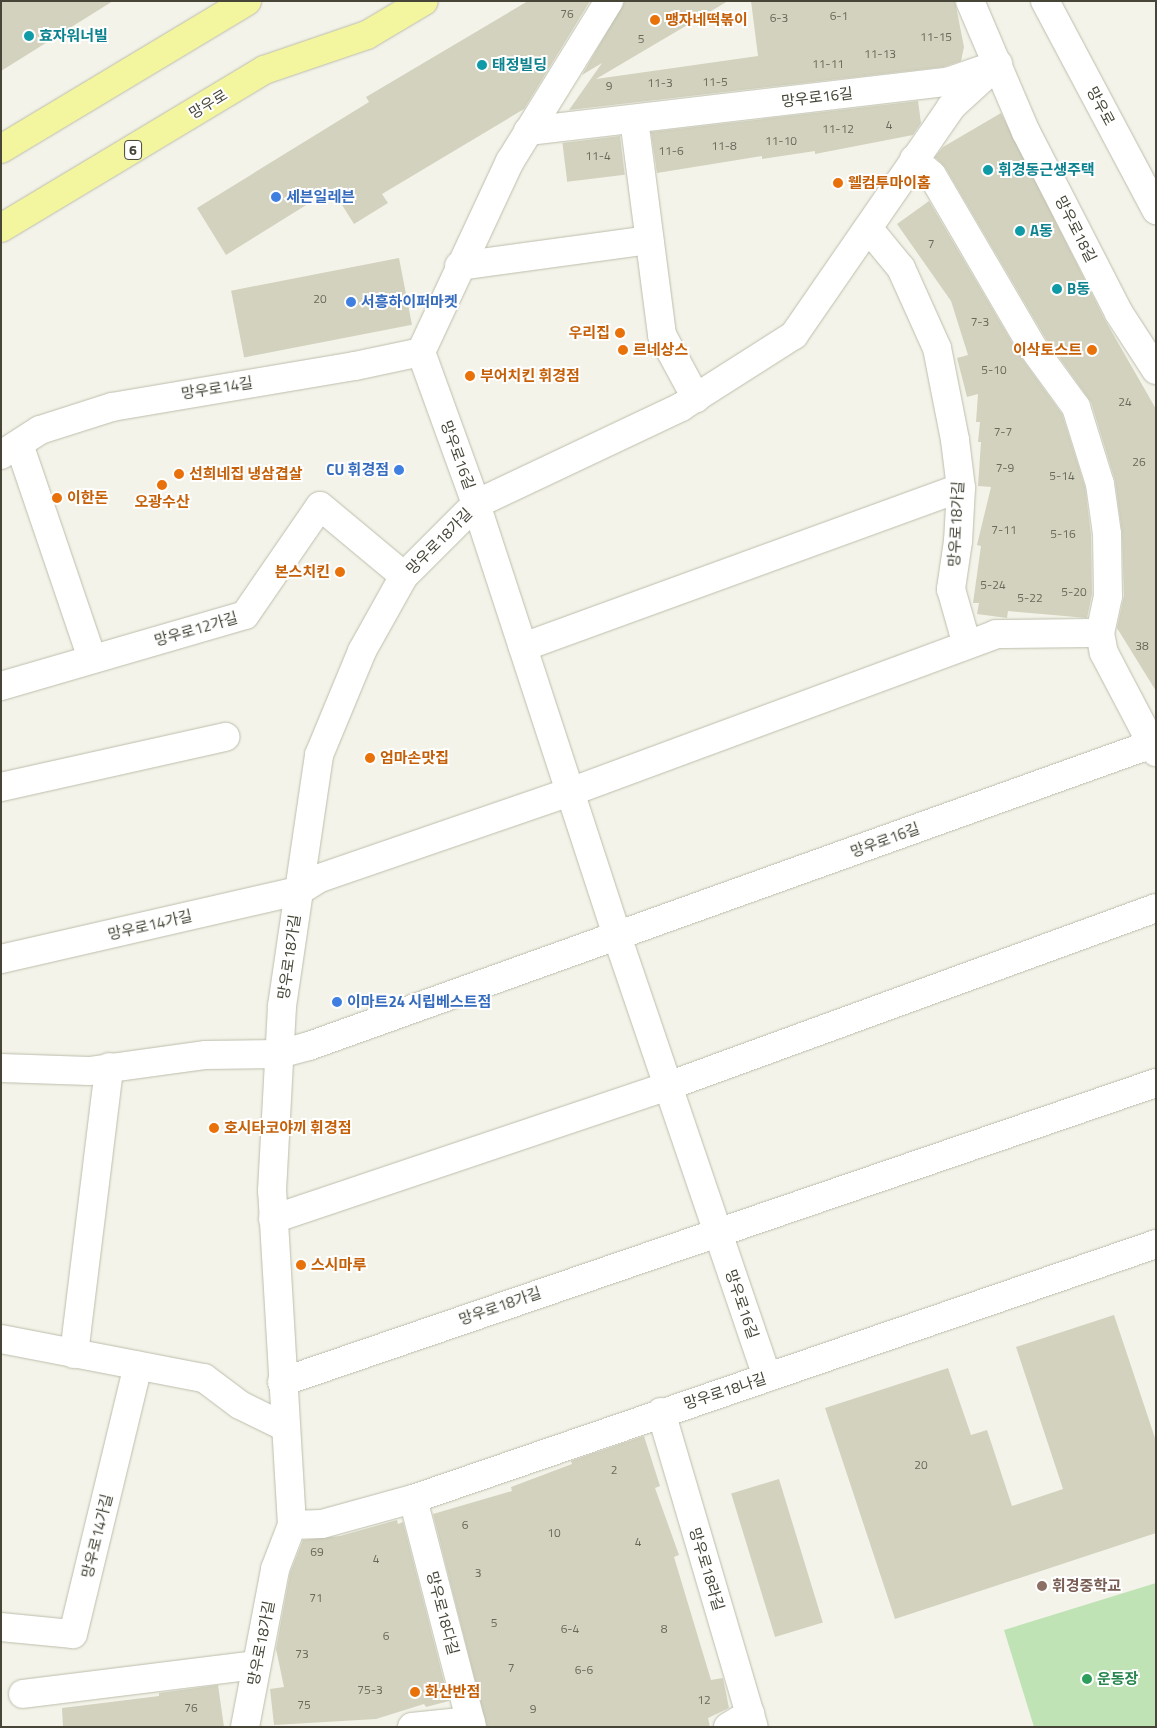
<!DOCTYPE html>
<html>
<head>
<meta charset="utf-8">
<style>
	body { margin:0 }
	#map { position:relative; width:1157px; height:1728px; overflow:hidden; background:#f3f3e9; font-family:"Titillium Web","Noto Sans KR",sans-serif }
	div>[style] { position:absolute }
	.green>* { inset:0; background:#c0e3b5 }
	.building>* { inset:0; background:#d3d2bf; transform-origin:0 0 }
	.roads { filter:drop-shadow(0 0 1px #bdbdac) drop-shadow(0 0 1px #bdbdac) }
	.minor>* { height:28px; margin:-14px; padding:0 14px; transform-origin:14px; border-radius:14px; background:#fff }
	.primary>* { height:28px; margin:-14px; padding:0 14px; transform-origin:14px; border-radius:14px; background:#f3f59f }
	.dots>* { width:14px; height:14px; translate:-50% -50%; box-sizing:border-box; border:2px solid #fff; border-radius:50% }
	span { translate:-50% -50%; white-space:nowrap; text-align:center; line-height:1.15; -webkit-text-stroke:4px #fff; paint-order:stroke }
	.number-label { font-size:12px; color:#69685a }
	.number-label span { -webkit-text-stroke-width:0 }
	.shield-label span { padding:1px 4px; background:#fff; border:1px solid; border-radius:4px; -webkit-text-stroke-width:0 }
	.shield-label { font-size:14px; color:#464538; font-weight:700 }
	.food-label { font-size:15px; color:#c56008; font-weight:700 }
	.left { translate:0 -50%; text-align:left }
	.right { translate:-100% -50%; text-align:right }
	.culture-label { font-size:15px; color:#0d838f; font-weight:700 }
	.street-label { font-size:15px; color:#464538 }
	.shop-label { font-size:15px; color:#366cbe; font-weight:700 }
	.education-label { font-size:15px; color:#785e54; font-weight:700 }
	.leisure-label { font-size:15px; color:#27864d; font-weight:700 }
	.frame { position:absolute; inset:0; border:2px solid #464538; pointer-events:none }
</style>
</head>
<body>
<div id="map">
	<div class="green">
		<i style="clip-path:polygon(1156px 1583px,1156px 1727px,1034px 1727px,1004px 1630px)"></i>
	</div>
	<div class="building">
		<i style="clip-path:polygon(1px 1px,113px 1px,1px 71px)"></i>
		<i style="clip-path:polygon(528px 1px,590px 1px,524px 109px,382px 194px,388px 203px,354px 224px,332px 189px,226px 255px,197px 208px,369px 102px,366px 97px)"></i>
		<i style="clip-path:polygon(625px 1px,728px 1px,596px 79px,758px 56px,751px 1px,955px 1px,964px 47px,961px 61px,943px 67px,569px 110px,602px 63px,582px 75px)"></i>
		<i style="clip-path:polygon(918px 101px,921px 123px,913px 135px,815px 154px,815px 151px,762px 159px,762px 156px,657px 173px,651px 132px)"></i>
		<i style="clip-path:polygon(1001px 113px,1105px 320px,1156px 409px,1156px 691px,1117px 628px,1124px 596px,1122px 532px,1115px 480px,1091px 402px,1046px 339px,945px 167px,935px 157px,943px 147px)"></i>
		<i style="left:620px;top:136px;width:39px;height:58px;rotate:83deg"></i>
		<i style="clip-path:polygon(929px 201px,1020px 356px,1062px 414px,1085px 487px,1091px 535px,1092px 594px,1087px 618px,1008px 611px,1007px 618px,977px 614px,979px 603px,973px 603px,981px 546px,977px 545px,991px 487px,978px 486px,981px 442px,978px 442px,980px 422px,976px 422px,978px 394px,967px 397px,957px 358px,968px 355px,951px 301px,897px 224px)"></i>
		<i style="left:399px;top:258px;width:68px;height:171px;rotate:79deg"></i>
		<i style="clip-path:polygon(1114px 1315px,1156px 1441px,1156px 1533px,895px 1619px,825px 1408px,948px 1368px,971px 1435px,987px 1430px,1012px 1506px,1063px 1489px,1016px 1347px)"></i>
		<i style="clip-path:polygon(644px 1436px,660px 1486px,655px 1488px,679px 1555px,674px 1557px,711px 1680px,723px 1678px,729px 1708px,708px 1718px,710px 1727px,487px 1727px,433px 1514px,512px 1491px,511px 1487px,572px 1464px,571px 1461px)"></i>
		<i style="left:779px;top:1479px;width:150px;height:50px;rotate:73deg"></i>
		<i style="clip-path:polygon(397px 1520px,398px 1524px,403px 1522px,449px 1701px,426px 1707px,424px 1704px,376px 1719px,274px 1725px,270px 1689px,284px 1687px,276px 1649px,290px 1573px,303px 1540px,340px 1536px)"></i>
		<i style="clip-path:polygon(218px 1685px,224px 1727px,63px 1727px,62px 1708px,159px 1696px,159px 1693px)"></i>
	</div>
	<div class="roads">
		<div class="minor">
			<i style="left:609px;top:1px;width:188px;rotate:121.7deg"></i>
			<i style="left:510px;top:161px;width:211px;rotate:115deg"></i>
			<i style="left:421px;top:352px;width:162px;rotate:70.1deg"></i>
			<i style="left:476px;top:504px;width:454px;rotate:71.9deg"></i>
			<i style="left:617px;top:936px;width:466px;rotate:71.2deg"></i>
			<i style="left:970px;top:1px;width:142px;rotate:66.9deg"></i>
			<i style="left:1026px;top:132px;width:203px;rotate:62.8deg"></i>
			<i style="left:1119px;top:313px;width:68px;rotate:57deg"></i>
			<i style="left:1045px;top:1px;width:237px;rotate:62deg"></i>
			<i style="left:634px;top:119px;width:218px;rotate:82.6deg"></i>
			<i style="left:662px;top:335px;width:72px;rotate:61.6deg"></i>
			<i style="left:528px;top:131px;width:422px;rotate:-6.7deg"></i>
			<i style="left:947px;top:82px;width:42px;rotate:-19.3deg"></i>
			<i style="left:914px;top:159px;width:24px;rotate:42deg"></i>
			<i style="left:932px;top:175px;width:200px;rotate:59.7deg"></i>
			<i style="left:1033px;top:348px;width:73px;rotate:53.9deg"></i>
			<i style="left:1076px;top:407px;width:81px;rotate:72.7deg"></i>
			<i style="left:1100px;top:484px;width:50px;rotate:82deg"></i>
			<i style="left:1107px;top:534px;width:62px;rotate:89.1deg"></i>
			<i style="left:1108px;top:596px;width:38px;rotate:102deg"></i>
			<i style="left:1100px;top:633px;width:20px;rotate:79deg"></i>
			<i style="left:1104px;top:653px;width:112px;rotate:62.3deg"></i>
			<i style="left:868px;top:228px;width:52px;rotate:50.5deg"></i>
			<i style="left:901px;top:268px;width:88px;rotate:65.8deg"></i>
			<i style="left:937px;top:348px;width:94px;rotate:78.9deg"></i>
			<i style="left:955px;top:440px;width:48px;rotate:82.9deg"></i>
			<i style="left:961px;top:488px;width:53px;rotate:93.2deg"></i>
			<i style="left:958px;top:541px;width:49px;rotate:98.3deg"></i>
			<i style="left:951px;top:589px;width:58px;rotate:74.1deg"></i>
			<i style="left:459px;top:266px;width:192px;rotate:-7.8deg"></i>
			<i style="left:19px;top:444px;width:226px;rotate:71.2deg"></i>
			<i style="left:1px;top:455px;width:46px;rotate:-32.7deg"></i>
			<i style="left:40px;top:430px;width:76px;rotate:-17.7deg"></i>
			<i style="left:112px;top:407px;width:246px;rotate:-9.6deg"></i>
			<i style="left:355px;top:366px;width:67px;rotate:-12deg"></i>
			<i style="left:523px;top:647px;width:466px;rotate:-20deg"></i>
			<i style="left:1px;top:686px;width:254px;rotate:-16.2deg"></i>
			<i style="left:245px;top:615px;width:132px;rotate:-55.5deg"></i>
			<i style="left:320px;top:506px;width:109px;rotate:39.8deg"></i>
			<i style="left:1px;top:787px;width:230px;rotate:-12.6deg"></i>
			<i style="left:1px;top:959px;width:306px;rotate:-12.9deg"></i>
			<i style="left:299px;top:891px;width:25px;rotate:-32deg"></i>
			<i style="left:320px;top:878px;width:264px;rotate:-19deg"></i>
			<i style="left:570px;top:792px;width:454px;rotate:-20.3deg"></i>
			<i style="left:996px;top:634px;width:104px;rotate:-0.6deg"></i>
			<i style="left:1px;top:1068px;width:88px;rotate:2deg"></i>
			<i style="left:89px;top:1071px;width:118px;rotate:-7.8deg"></i>
			<i style="left:206px;top:1055px;width:73px;rotate:-0.8deg"></i>
			<i style="left:279px;top:1054px;width:31px;rotate:-15deg"></i>
			<i style="left:309px;top:1046px;width:895px;rotate:-19.71deg"></i>
			<i style="left:273px;top:1219px;width:417px;rotate:-18.6deg"></i>
			<i style="left:668px;top:1086px;width:519px;rotate:-20.04deg"></i>
			<i style="left:1px;top:1339px;width:207px;rotate:10.9deg"></i>
			<i style="left:204px;top:1378px;width:45px;rotate:36.9deg"></i>
			<i style="left:240px;top:1405px;width:50px;rotate:26.1deg"></i>
			<i style="left:74px;top:1354px;width:289px;rotate:-83deg"></i>
			<i style="left:282px;top:1382px;width:924px;rotate:-18.89deg"></i>
			<i style="left:661px;top:1412px;width:328px;rotate:73.6deg"></i>
			<i style="left:413px;top:1499px;width:236px;rotate:75.5deg"></i>
			<i style="left:292px;top:1525px;width:30px;rotate:-2deg"></i>
			<i style="left:322px;top:1524px;width:94px;rotate:-15.4deg"></i>
			<i style="left:413px;top:1499px;width:786px;rotate:-18.94deg"></i>
			<i style="left:1px;top:1627px;width:72px;rotate:5.6deg"></i>
			<i style="left:73px;top:1634px;width:276px;rotate:-76.4deg"></i>
			<i style="left:23px;top:1694px;width:234px;rotate:-7.1deg"></i>
			<i style="left:245px;top:1727px;width:161px;rotate:-79.2deg"></i>
			<i style="left:275px;top:1569px;width:47px;rotate:-68.9deg"></i>
			<i style="left:292px;top:1525px;width:335px;rotate:-93.4deg"></i>
			<i style="left:272px;top:1191px;width:185px;rotate:-86.9deg"></i>
			<i style="left:282px;top:1006px;width:254px;rotate:-81.6deg"></i>
			<i style="left:319px;top:755px;width:113px;rotate:-67.5deg"></i>
			<i style="left:362px;top:651px;width:86px;rotate:-60.8deg"></i>
			<i style="left:404px;top:576px;width:102px;rotate:-45deg"></i>
			<i style="left:476px;top:504px;width:227px;rotate:-25.3deg"></i>
			<i style="left:681px;top:407px;width:134px;rotate:-32.5deg"></i>
			<i style="left:794px;top:335px;width:277px;rotate:-55.4deg"></i>
			<i style="left:951px;top:107px;width:64px;rotate:-42.5deg"></i>
			<i style="left:412px;top:1727px;width:59px;rotate:-5.8deg"></i>
			<i style="left:728px;top:1727px;width:26px;rotate:-31deg"></i>
		</div>
		<div class="primary">
			<i style="left:1px;top:149px;width:287px;rotate:-31deg"></i>
			<i style="left:1px;top:228px;width:307px;rotate:-31deg"></i>
			<i style="left:264px;top:70px;width:109px;rotate:-18.8deg"></i>
			<i style="left:367px;top:35px;width:66px;rotate:-30.8deg"></i>
		</div>
	</div>
	<div class="dots">
		<i style="left:655px;top:20px;background:#e8710a"></i>
		<i style="left:29px;top:36px;background:#0f9aa8"></i>
		<i style="left:482px;top:65px;background:#0f9aa8"></i>
		<i style="left:988px;top:170px;background:#0f9aa8"></i>
		<i style="left:838px;top:183px;background:#e8710a"></i>
		<i style="left:276px;top:197px;background:#3f7fe0"></i>
		<i style="left:1020px;top:231px;background:#0f9aa8"></i>
		<i style="left:1057px;top:289px;background:#0f9aa8"></i>
		<i style="left:351px;top:302px;background:#3f7fe0"></i>
		<i style="left:620px;top:333px;background:#e8710a"></i>
		<i style="left:623px;top:350px;background:#e8710a"></i>
		<i style="left:1092px;top:350px;background:#e8710a"></i>
		<i style="left:470px;top:376px;background:#e8710a"></i>
		<i style="left:399px;top:470px;background:#3f7fe0"></i>
		<i style="left:179px;top:474px;background:#e8710a"></i>
		<i style="left:162px;top:485px;background:#e8710a"></i>
		<i style="left:57px;top:498px;background:#e8710a"></i>
		<i style="left:340px;top:572px;background:#e8710a"></i>
		<i style="left:370px;top:758px;background:#e8710a"></i>
		<i style="left:337px;top:1002px;background:#3f7fe0"></i>
		<i style="left:214px;top:1128px;background:#e8710a"></i>
		<i style="left:301px;top:1265px;background:#e8710a"></i>
		<i style="left:1042px;top:1586px;background:#8d6e63"></i>
		<i style="left:1087px;top:1679px;background:#2e9e5b"></i>
		<i style="left:415px;top:1692px;background:#e8710a"></i>
	</div>
	<div class="number-label">
		<span style="left:567px;top:14px">76</span>
		<span style="left:839px;top:16px">6-1</span>
		<span style="left:779px;top:18px">6-3</span>
		<span style="left:936px;top:37px">11-15</span>
		<span style="left:641px;top:39px">5</span>
		<span style="left:880px;top:54px">11-13</span>
		<span style="left:828px;top:64px">11-11</span>
		<span style="left:715px;top:82px">11-5</span>
		<span style="left:660px;top:83px">11-3</span>
		<span style="left:609px;top:86px">9</span>
		<span style="left:889px;top:125px">4</span>
		<span style="left:838px;top:129px">11-12</span>
		<span style="left:781px;top:141px">11-10</span>
		<span style="left:724px;top:146px">11-8</span>
		<span style="left:671px;top:151px">11-6</span>
		<span style="left:598px;top:156px">11-4</span>
		<span style="left:931px;top:244px">7</span>
		<span style="left:320px;top:299px">20</span>
		<span style="left:980px;top:322px">7-3</span>
		<span style="left:994px;top:370px">5-10</span>
		<span style="left:1125px;top:402px">24</span>
		<span style="left:1003px;top:432px">7-7</span>
		<span style="left:1139px;top:462px">26</span>
		<span style="left:1005px;top:468px">7-9</span>
		<span style="left:1062px;top:476px">5-14</span>
		<span style="left:1004px;top:530px">7-11</span>
		<span style="left:1063px;top:534px">5-16</span>
		<span style="left:993px;top:585px">5-24</span>
		<span style="left:1074px;top:592px">5-20</span>
		<span style="left:1030px;top:598px">5-22</span>
		<span style="left:1142px;top:646px">38</span>
		<span style="left:921px;top:1465px">20</span>
		<span style="left:614px;top:1470px">2</span>
		<span style="left:465px;top:1525px">6</span>
		<span style="left:554px;top:1533px">10</span>
		<span style="left:638px;top:1542px">4</span>
		<span style="left:317px;top:1552px">69</span>
		<span style="left:376px;top:1559px">4</span>
		<span style="left:478px;top:1573px">3</span>
		<span style="left:316px;top:1598px">71</span>
		<span style="left:494px;top:1623px">5</span>
		<span style="left:570px;top:1629px">6-4</span>
		<span style="left:664px;top:1629px">8</span>
		<span style="left:386px;top:1636px">6</span>
		<span style="left:302px;top:1654px">73</span>
		<span style="left:511px;top:1668px">7</span>
		<span style="left:584px;top:1670px">6-6</span>
		<span style="left:370px;top:1690px">75-3</span>
		<span style="left:704px;top:1700px">12</span>
		<span style="left:304px;top:1705px">75</span>
		<span style="left:191px;top:1708px">76</span>
		<span style="left:533px;top:1709px">9</span>
	</div>
	<div class="shield-label">
		<span style="left:133px;top:150px">6</span>
	</div>
	<div class="food-label">
		<span class="left" style="left:665px;top:20px">맹자네떡볶이</span>
		<span class="left" style="left:848px;top:183px">웰컴투마이홈</span>
		<span class="right" style="left:610px;top:333px">우리집</span>
		<span class="left" style="left:633px;top:350px">르네상스</span>
		<span class="right" style="left:1082px;top:350px">이삭토스트</span>
		<span class="left" style="left:480px;top:376px">부어치킨 휘경점</span>
		<span class="left" style="left:189px;top:474px">선희네집 냉삼겹살</span>
		<span class="left" style="left:67px;top:498px">이한돈</span>
		<span style="left:162px;top:502px">오광수산</span>
		<span class="right" style="left:330px;top:572px">본스치킨</span>
		<span class="left" style="left:380px;top:758px">엄마손맛집</span>
		<span class="left" style="left:224px;top:1128px">호시타코야끼 휘경점</span>
		<span class="left" style="left:311px;top:1265px">스시마루</span>
		<span class="left" style="left:425px;top:1692px">화산반점</span>
	</div>
	<div class="culture-label">
		<span class="left" style="left:39px;top:36px">효자워너빌</span>
		<span class="left" style="left:492px;top:65px">태정빌딩</span>
		<span class="left" style="left:998px;top:170px">휘경동근생주택</span>
		<span class="left" style="left:1030px;top:231px">A동</span>
		<span class="left" style="left:1067px;top:289px">B동</span>
	</div>
	<div class="street-label">
		<span style="left:817px;top:97px;rotate:-7deg">망우로16길</span>
		<span style="left:208px;top:104px;rotate:-31deg">망우로</span>
		<span style="left:1101px;top:106px;rotate:62deg">망우로</span>
		<span style="left:1076px;top:229px;rotate:63deg">망우로18길</span>
		<span style="left:217px;top:388px;rotate:-9deg">망우로14길</span>
		<span style="left:458px;top:455px;rotate:70deg">망우로16길</span>
		<span style="left:956px;top:524px;rotate:-87deg">망우로18가길</span>
		<span style="left:439px;top:541px;rotate:-45deg">망우로18가길</span>
		<span style="left:196px;top:629px;rotate:-16deg">망우로12가길</span>
		<span style="left:885px;top:840px;rotate:-20deg">망우로16길</span>
		<span style="left:150px;top:925px;rotate:-13deg">망우로14가길</span>
		<span style="left:289px;top:957px;rotate:-82deg">망우로18가길</span>
		<span style="left:742px;top:1304px;rotate:71deg">망우로16길</span>
		<span style="left:500px;top:1306px;rotate:-19deg">망우로18가길</span>
		<span style="left:725px;top:1391px;rotate:-18deg">망우로18나길</span>
		<span style="left:97px;top:1536px;rotate:-76deg">망우로14가길</span>
		<span style="left:707px;top:1569px;rotate:73deg">망우로18라길</span>
		<span style="left:443px;top:1613px;rotate:75deg">망우로18다길</span>
		<span style="left:261px;top:1643px;rotate:-79deg">망우로18가길</span>
	</div>
	<div class="shop-label">
		<span class="left" style="left:286px;top:197px">세븐일레븐</span>
		<span class="left" style="left:361px;top:302px">서흥하이퍼마켓</span>
		<span class="right" style="left:389px;top:470px">CU 휘경점</span>
		<span class="left" style="left:347px;top:1002px">이마트24 시립베스트점</span>
	</div>
	<div class="education-label">
		<span class="left" style="left:1052px;top:1586px">휘경중학교</span>
	</div>
	<div class="leisure-label">
		<span class="left" style="left:1097px;top:1679px">운동장</span>
	</div>
	<div class="frame"></div>
</div>
</body>
</html>
